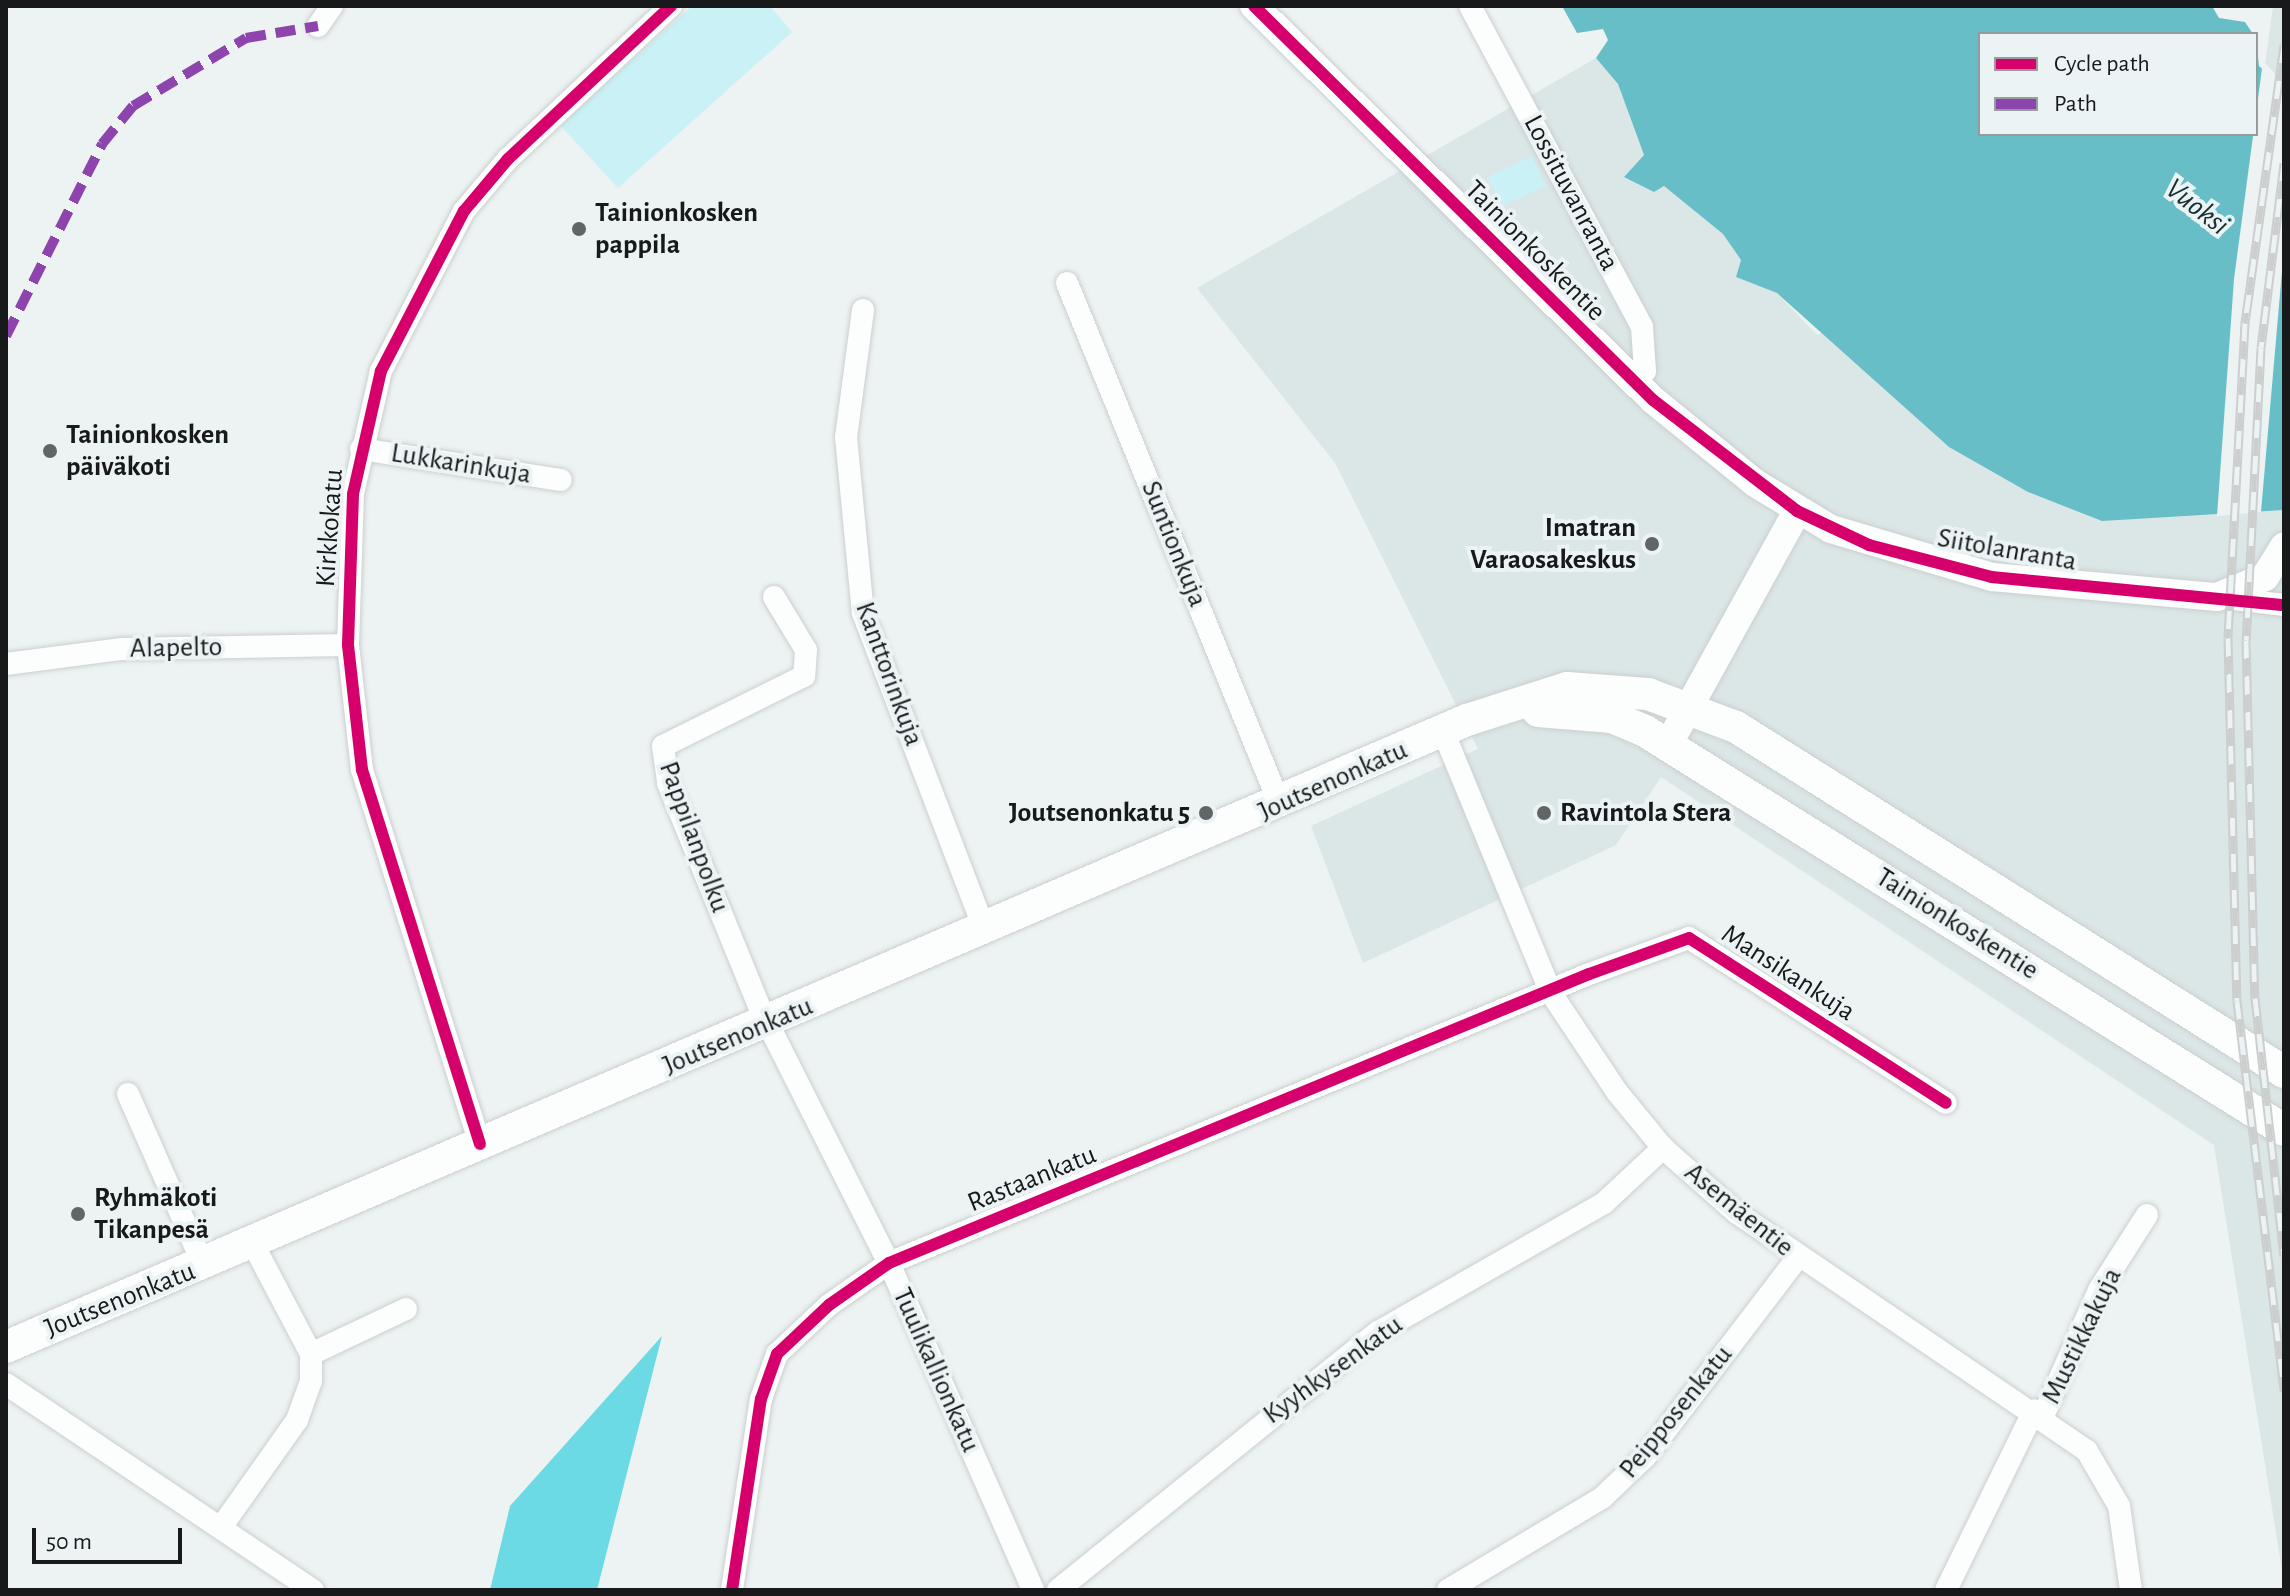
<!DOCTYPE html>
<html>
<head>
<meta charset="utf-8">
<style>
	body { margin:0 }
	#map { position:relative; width:2290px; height:1596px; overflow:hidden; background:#edf2f2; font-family:"Alegreya Sans",sans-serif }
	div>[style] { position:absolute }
	.built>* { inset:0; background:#dbe6e7 }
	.green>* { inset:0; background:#c9f1f6; transform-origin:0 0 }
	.forest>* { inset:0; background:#6bdae4 }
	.water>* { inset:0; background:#67bec7 }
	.pier>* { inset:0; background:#edf2f2 }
	.roads { filter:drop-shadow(0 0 2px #cbcfcf) drop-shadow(0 0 2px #cbcfcf) }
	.minor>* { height:22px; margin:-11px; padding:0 11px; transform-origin:11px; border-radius:11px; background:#fcfdfd }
	.tertiary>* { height:28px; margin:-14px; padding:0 14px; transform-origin:14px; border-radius:14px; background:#fcfdfd }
	.secondary>* { height:32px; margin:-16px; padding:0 16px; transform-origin:16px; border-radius:16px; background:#fcfdfd }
	.rail>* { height:9px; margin-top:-4.5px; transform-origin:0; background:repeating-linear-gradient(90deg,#ebf3f4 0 18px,#cdcece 0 36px); box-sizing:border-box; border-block:2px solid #cdcece }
	.quiet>* { height:10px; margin-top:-5px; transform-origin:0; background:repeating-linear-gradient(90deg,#8e44ad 0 20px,transparent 0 30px) }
	.cycleway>* { height:12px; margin:-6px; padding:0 6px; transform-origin:6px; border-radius:6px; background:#d6006c }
	.dots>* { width:22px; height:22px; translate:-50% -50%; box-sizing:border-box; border:4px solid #ebf3f4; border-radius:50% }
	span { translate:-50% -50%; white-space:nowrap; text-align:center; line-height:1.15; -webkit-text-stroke:8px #ebf3f4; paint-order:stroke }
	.street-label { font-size:28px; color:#17191a }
	.poi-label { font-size:28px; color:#17191a; font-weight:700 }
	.left { translate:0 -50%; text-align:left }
	.right { translate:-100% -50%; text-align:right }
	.water-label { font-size:30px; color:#162f32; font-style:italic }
	.frame { position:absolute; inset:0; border:8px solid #17191a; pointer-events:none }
	.legend { position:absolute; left:1978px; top:32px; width:280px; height:104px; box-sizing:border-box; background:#ebf3f4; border:2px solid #969c9d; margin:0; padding:10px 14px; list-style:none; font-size:24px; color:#17191a }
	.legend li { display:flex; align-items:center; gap:16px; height:40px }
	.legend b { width:40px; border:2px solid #969c9d }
	.scale { position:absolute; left:32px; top:1528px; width:150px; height:36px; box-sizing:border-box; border:4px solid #17191a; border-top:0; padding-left:10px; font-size:24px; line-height:28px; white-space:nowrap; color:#17191a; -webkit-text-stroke:6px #ebf3f4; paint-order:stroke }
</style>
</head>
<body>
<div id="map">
	<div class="built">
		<i style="clip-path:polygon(2273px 6px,2284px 6px,2284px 248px,2262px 508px,2284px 510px,2284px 1583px,2214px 1145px,1661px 777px,1616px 845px,1363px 963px,1311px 826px,1478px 749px,1335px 463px,1197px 288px,1596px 58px,1618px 84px,1644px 155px,1624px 177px,1664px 186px,1723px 234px,1741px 260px,1736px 277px,1777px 293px,1817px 335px,2256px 134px)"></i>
	</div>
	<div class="green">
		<i style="clip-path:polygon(692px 6px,770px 6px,792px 32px,618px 188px,560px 125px)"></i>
		<i style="left:1532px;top:156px;width:33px;height:49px;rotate:65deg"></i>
	</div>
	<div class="forest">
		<i style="clip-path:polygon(662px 1336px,597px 1590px,490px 1590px,510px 1506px)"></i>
	</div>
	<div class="water">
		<i style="clip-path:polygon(1562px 6px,2212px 6px,2219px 18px,2245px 22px,2253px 34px,1980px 34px,1980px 134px,2256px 134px,2256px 39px,2259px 66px,2284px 89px,2284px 510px,2102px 521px,2028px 492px,1949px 447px,1777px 293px,1736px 277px,1741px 260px,1723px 234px,1664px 186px,1654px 192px,1624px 177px,1644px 155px,1618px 84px,1596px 58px,1608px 40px,1603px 29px,1577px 33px)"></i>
	</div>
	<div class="pier">
		<i style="clip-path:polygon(2263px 61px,2284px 83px,2284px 248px,2261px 512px,2217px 516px,2234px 279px)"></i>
	</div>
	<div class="roads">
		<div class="minor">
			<i style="left:1470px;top:6px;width:364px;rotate:61.8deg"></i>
			<i style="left:1642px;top:327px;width:44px;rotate:86.1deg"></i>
			<i style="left:1645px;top:371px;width:16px;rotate:133deg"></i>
			<i style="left:318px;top:26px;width:24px;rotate:-55deg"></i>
			<i style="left:1067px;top:283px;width:564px;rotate:67.8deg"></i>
			<i style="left:863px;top:310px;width:128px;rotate:97.6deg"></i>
			<i style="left:846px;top:437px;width:177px;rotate:84.5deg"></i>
			<i style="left:863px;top:613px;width:341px;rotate:69deg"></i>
			<i style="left:361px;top:449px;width:202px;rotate:8.8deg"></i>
			<i style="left:774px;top:597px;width:62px;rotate:58.9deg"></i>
			<i style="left:806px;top:650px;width:26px;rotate:94deg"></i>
			<i style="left:804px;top:676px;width:157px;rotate:153.6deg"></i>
			<i style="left:663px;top:746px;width:37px;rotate:82deg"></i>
			<i style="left:668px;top:783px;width:243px;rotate:67.8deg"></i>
			<i style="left:760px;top:1008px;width:286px;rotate:63.2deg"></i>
			<i style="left:889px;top:1263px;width:357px;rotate:66.2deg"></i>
			<i style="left:2217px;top:597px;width:67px;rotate:6.8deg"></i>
			<i style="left:6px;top:664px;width:117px;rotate:-7.4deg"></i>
			<i style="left:122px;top:649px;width:226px;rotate:-1deg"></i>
			<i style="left:1443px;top:731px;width:283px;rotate:67.6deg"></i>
			<i style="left:1551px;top:993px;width:119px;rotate:56.3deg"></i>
			<i style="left:1617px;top:1092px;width:72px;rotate:50.6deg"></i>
			<i style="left:1663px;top:1148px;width:98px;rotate:41.3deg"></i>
			<i style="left:1737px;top:1213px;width:423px;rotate:34.2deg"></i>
			<i style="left:2087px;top:1451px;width:64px;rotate:59.8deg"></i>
			<i style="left:2119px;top:1506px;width:85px;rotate:81.9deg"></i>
			<i style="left:128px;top:1094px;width:188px;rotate:66.2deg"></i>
			<i style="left:480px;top:1144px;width:392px;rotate:-107.5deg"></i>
			<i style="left:362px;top:770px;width:126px;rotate:-96.4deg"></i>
			<i style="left:348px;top:645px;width:151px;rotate:-88.1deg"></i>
			<i style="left:353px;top:494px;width:126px;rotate:-77.2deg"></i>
			<i style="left:381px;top:371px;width:180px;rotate:-62.6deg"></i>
			<i style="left:464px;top:211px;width:68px;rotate:-49.8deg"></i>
			<i style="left:508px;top:159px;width:224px;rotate:-43.2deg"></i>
			<i style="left:311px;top:1354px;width:105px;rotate:-25.3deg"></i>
			<i style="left:6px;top:1384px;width:370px;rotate:33.9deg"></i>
			<i style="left:2043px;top:1416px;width:138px;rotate:-66deg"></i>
			<i style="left:2099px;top:1290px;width:89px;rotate:-57.4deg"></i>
			<i style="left:222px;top:1526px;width:130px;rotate:-54.7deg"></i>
			<i style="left:297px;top:1420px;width:41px;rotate:-70.3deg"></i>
			<i style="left:311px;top:1381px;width:27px;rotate:-90deg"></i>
			<i style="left:311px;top:1354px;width:124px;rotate:-117.8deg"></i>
			<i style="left:732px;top:1590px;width:193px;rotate:-81.4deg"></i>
			<i style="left:761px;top:1399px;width:48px;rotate:-70.4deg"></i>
			<i style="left:777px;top:1354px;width:71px;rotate:-43.3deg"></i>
			<i style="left:829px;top:1305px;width:73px;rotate:-35deg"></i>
			<i style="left:889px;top:1263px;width:757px;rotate:-22.43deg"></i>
			<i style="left:1589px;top:974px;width:106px;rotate:-19.8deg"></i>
			<i style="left:1689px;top:938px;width:305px;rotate:32.7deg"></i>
			<i style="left:1058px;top:1590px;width:411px;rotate:-38.9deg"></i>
			<i style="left:1378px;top:1332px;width:260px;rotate:-29.7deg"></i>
			<i style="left:1604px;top:1203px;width:81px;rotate:-43deg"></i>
			<i style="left:1448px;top:1590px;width:179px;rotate:-30.9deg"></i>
			<i style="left:1602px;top:1498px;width:61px;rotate:-43.7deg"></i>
			<i style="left:1646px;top:1456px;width:250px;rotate:-52.6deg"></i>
			<i style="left:1946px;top:1590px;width:200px;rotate:-63.9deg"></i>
		</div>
		<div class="tertiary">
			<i style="left:1254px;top:6px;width:561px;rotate:44.64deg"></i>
			<i style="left:1653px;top:400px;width:132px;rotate:39.1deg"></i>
			<i style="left:1755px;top:483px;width:89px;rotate:31.2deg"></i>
			<i style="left:1831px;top:529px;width:168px;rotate:16.6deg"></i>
			<i style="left:1992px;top:577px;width:226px;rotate:5.1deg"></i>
			<i style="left:2217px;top:597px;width:52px;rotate:-22.6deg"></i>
			<i style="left:2265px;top:577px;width:36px;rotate:-58deg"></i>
			<i style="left:1668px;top:745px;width:267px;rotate:-61.1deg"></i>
		</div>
		<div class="secondary">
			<i style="left:1538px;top:711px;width:74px;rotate:4.6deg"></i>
			<i style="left:1612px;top:717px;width:36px;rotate:23deg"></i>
			<i style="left:1645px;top:731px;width:753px;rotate:31.98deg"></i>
			<i style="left:6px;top:1347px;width:1590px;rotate:-23.23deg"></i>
			<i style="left:1467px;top:720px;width:105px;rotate:-17.7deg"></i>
			<i style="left:1567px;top:688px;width:81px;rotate:4.2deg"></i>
			<i style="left:1648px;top:694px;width:94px;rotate:20.6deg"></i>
			<i style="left:1736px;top:727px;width:648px;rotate:32.19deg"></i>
		</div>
	</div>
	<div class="rail">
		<i style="left:2284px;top:45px;width:281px;rotate:98deg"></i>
		<i style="left:2245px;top:323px;width:315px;rotate:93.1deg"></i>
		<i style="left:2228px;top:638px;width:363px;rotate:88.6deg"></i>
		<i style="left:2237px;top:1001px;width:393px;rotate:83.1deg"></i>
		<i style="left:2284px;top:163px;width:186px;rotate:97.1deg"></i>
		<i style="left:2261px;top:348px;width:292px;rotate:92.9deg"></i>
		<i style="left:2246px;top:640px;width:358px;rotate:88.6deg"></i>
		<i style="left:2255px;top:998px;width:259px;rotate:83.6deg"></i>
	</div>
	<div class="quiet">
		<i style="left:6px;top:336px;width:215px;rotate:-63.4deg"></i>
		<i style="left:102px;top:144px;width:49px;rotate:-50.8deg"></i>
		<i style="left:133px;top:106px;width:132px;rotate:-31deg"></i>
		<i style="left:246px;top:38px;width:73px;rotate:-9.5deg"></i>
	</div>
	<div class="cycleway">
		<i style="left:1254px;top:6px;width:561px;rotate:44.64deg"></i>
		<i style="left:1653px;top:400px;width:182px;rotate:37.6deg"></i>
		<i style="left:1797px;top:511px;width:80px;rotate:25.3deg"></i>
		<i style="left:1869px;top:545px;width:127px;rotate:14.6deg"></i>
		<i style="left:1992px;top:577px;width:293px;rotate:5.5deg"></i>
		<i style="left:480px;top:1144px;width:392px;rotate:-107.5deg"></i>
		<i style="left:362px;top:770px;width:126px;rotate:-96.4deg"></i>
		<i style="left:348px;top:645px;width:151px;rotate:-88.1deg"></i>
		<i style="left:353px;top:494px;width:126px;rotate:-77.2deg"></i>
		<i style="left:381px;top:371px;width:180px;rotate:-62.6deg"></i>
		<i style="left:464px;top:211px;width:68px;rotate:-49.8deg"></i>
		<i style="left:508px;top:159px;width:224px;rotate:-43.2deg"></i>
		<i style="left:732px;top:1590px;width:193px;rotate:-81.4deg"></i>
		<i style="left:761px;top:1399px;width:48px;rotate:-70.4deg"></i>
		<i style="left:777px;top:1354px;width:71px;rotate:-43.3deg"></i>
		<i style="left:829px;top:1305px;width:73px;rotate:-35deg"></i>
		<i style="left:889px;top:1263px;width:757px;rotate:-22.43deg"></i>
		<i style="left:1589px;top:974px;width:106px;rotate:-19.8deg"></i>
		<i style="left:1689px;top:938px;width:305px;rotate:32.7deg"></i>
	</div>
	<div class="dots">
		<i style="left:579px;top:229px;background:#626566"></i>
		<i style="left:50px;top:451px;background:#626566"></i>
		<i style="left:1652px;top:544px;background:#626566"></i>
		<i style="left:1206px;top:813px;background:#626566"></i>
		<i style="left:1544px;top:813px;background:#626566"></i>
		<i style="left:78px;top:1214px;background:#626566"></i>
	</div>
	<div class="street-label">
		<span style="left:1571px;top:193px;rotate:62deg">Lossituvanranta</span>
		<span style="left:1535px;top:251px;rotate:45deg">Tainionkoskentie</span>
		<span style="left:461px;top:464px;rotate:9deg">Lukkarinkuja</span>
		<span style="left:330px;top:528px;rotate:-86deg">Kirkkokatu</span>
		<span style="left:1174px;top:544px;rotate:68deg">Suntionkuja</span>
		<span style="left:2007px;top:550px;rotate:10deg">Siitolanranta</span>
		<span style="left:176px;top:648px;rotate:-1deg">Alapelto</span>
		<span style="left:889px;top:674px;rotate:70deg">Kanttorinkuja</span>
		<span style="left:1333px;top:781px;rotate:-24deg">Joutsenonkatu</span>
		<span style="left:694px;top:837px;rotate:70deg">Pappilanpolku</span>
		<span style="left:1957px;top:924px;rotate:32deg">Tainionkoskentie</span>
		<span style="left:1788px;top:973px;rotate:33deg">Mansikankuja</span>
		<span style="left:738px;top:1036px;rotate:-23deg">Joutsenonkatu</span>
		<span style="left:1032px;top:1179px;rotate:-22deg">Rastaankatu</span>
		<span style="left:1739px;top:1210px;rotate:39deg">Asemäentie</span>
		<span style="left:120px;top:1300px;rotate:-22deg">Joutsenonkatu</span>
		<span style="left:2082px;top:1336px;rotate:-64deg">Mustikkakuja</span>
		<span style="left:936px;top:1370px;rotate:66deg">Tuulikallionkatu</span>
		<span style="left:1333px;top:1370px;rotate:-36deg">Kyyhkysenkatu</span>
		<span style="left:1676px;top:1412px;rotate:-51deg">Peipposenkatu</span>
	</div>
	<div class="poi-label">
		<span class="left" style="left:595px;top:229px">Tainionkosken<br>pappila</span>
		<span class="left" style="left:66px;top:451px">Tainionkosken<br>päiväkoti</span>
		<span class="right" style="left:1636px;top:544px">Imatran<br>Varaosakeskus</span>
		<span class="right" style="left:1190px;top:813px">Joutsenonkatu 5</span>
		<span class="left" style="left:1560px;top:813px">Ravintola Stera</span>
		<span class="left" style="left:94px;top:1214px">Ryhmäkoti<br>Tikanpesä</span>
	</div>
	<div class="water-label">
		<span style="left:2197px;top:207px;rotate:38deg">Vuoksi</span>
	</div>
	<div class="frame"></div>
	<ul class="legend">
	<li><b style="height:10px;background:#d6006c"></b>Cycle path</li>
	<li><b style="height:10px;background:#8e44ad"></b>Path</li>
	</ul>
	<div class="scale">50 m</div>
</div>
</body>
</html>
